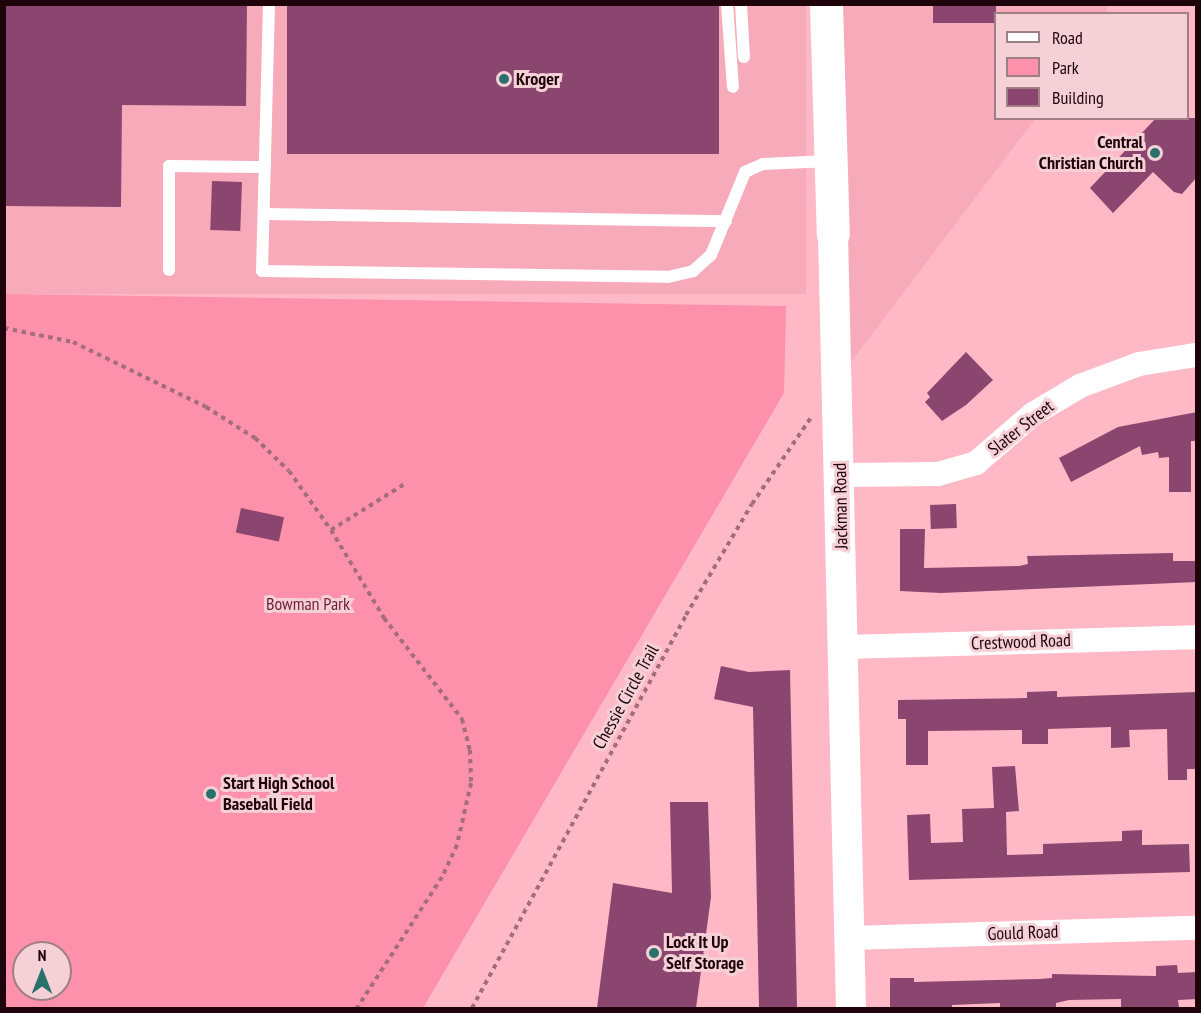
<!DOCTYPE html>
<html>
<head>
<meta charset="utf-8">
<style>
	body { margin:0 }
	#map { position:relative; width:1201px; height:1013px; overflow:hidden; background:#ffb8c6; font-family:"PT Sans Narrow",sans-serif }
	div>[style] { position:absolute }
	.built>* { inset:0; background:#f6aaba; transform-origin:0 0 }
	.green>* { inset:0; background:#fd90aa }
	.building>* { inset:0; background:#8a466e; transform-origin:0 0 }
	.path>* { height:4px; margin-top:-2px; transform-origin:0; background:repeating-linear-gradient(90deg,#a36e79 0 4.5px,transparent 0 9px) }
	.service>* { height:12px; margin:-6px; padding:0 6px; transform-origin:6px; border-radius:6px; background:#fff }
	.minor>* { height:24px; margin:-12px; padding:0 12px; transform-origin:12px; border-radius:12px; background:#fff }
	.tertiary>* { height:30px; margin:-15px; padding:0 15px; transform-origin:15px; border-radius:15px; background:#fff }
	.secondary>* { height:33px; margin:-16.5px; padding:0 16.5px; transform-origin:16.5px; border-radius:16.5px; background:#fff }
	.dots>* { width:16px; height:16px; translate:-50% -50%; box-sizing:border-box; border:3px solid #f5d0d7; border-radius:50% }
	span { translate:-50% -50%; white-space:nowrap; text-align:center; line-height:1.15; -webkit-text-stroke:6px #f5d0d7; paint-order:stroke }
	.poi-label { font-size:18px; color:#1f030b; font-weight:700 }
	.left { translate:0 -50%; text-align:left }
	.right { translate:-100% -50%; text-align:right }
	.street-label { font-size:18px; color:#1f030b }
	.park-label { font-size:18px; color:#711e39 }
	.frame { position:absolute; inset:0; border:6px solid #1f030b; pointer-events:none }
	.legend { position:absolute; left:994px; top:12px; width:195px; height:108px; box-sizing:border-box; background:#f5d0d7; border:2px solid #9f7e85; margin:0; padding:8px 10px; list-style:none; font-size:18px; color:#1f030b }
	.legend li { display:flex; align-items:center; gap:12px; height:30px }
	.legend b { width:30px; border:2px solid #9f7e85 }
	.north { position:absolute; left:12px; top:941px; width:60px; height:60px; box-sizing:border-box; background:#f5d0d7; border:2px solid #9f7e85; border-radius:50%; rotate:0deg; font-size:16px; font-weight:700; line-height:24px; text-align:center; color:#1f030b }
	.north::after { content:''; display:block; margin:auto; width:21px; height:27px; background:#29716a; clip-path:polygon(50% 0,100% 100%,50% 72%,0 100%) }
</style>
</head>
<body>
<div id="map">
	<div class="built">
		<i style="left:5px;top:5px;width:801px;height:289px"></i>
		<i style="clip-path:polygon(826px 5px,1107px 5px,1107px 13px,996px 14px,996px 118px,1035px 119px,838px 379px)"></i>
	</div>
	<div class="green">
		<i style="clip-path:polygon(evenodd,5px 294px,786px 306px,784px 393px,423px 1008px,5px 1008px,5px 294px,24px 953px,60px 953px,60px 989px,24px 989px,24px 953px)"></i>
	</div>
	<div class="building">
		<i style="clip-path:polygon(4px 4px,247px 4px,246px 106px,122px 105px,121px 207px,4px 206px)"></i>
		<i style="left:287px;top:4px;width:432px;height:150px"></i>
		<i style="left:933px;top:4px;width:63px;height:19px"></i>
		<i style="clip-path:polygon(1156px 118px,1197px 118px,1197px 177px,1182px 194px,1174px 192px,1153px 172px,1113px 213px,1090px 188px)"></i>
		<i style="left:212px;top:181px;width:30px;height:49px;rotate:2deg"></i>
		<i style="clip-path:polygon(966px 352px,993px 380px,966px 405px,942px 421px,925px 402px,930px 397px,927px 393px)"></i>
		<i style="clip-path:polygon(1197px 412px,1197px 441px,1191px 441px,1191px 492px,1169px 492px,1169px 457px,1159px 458px,1158px 452px,1142px 455px,1140px 446px,1071px 482px,1059px 458px,1118px 427px)"></i>
		<i style="left:956px;top:504px;width:24px;height:26px;rotate:88deg"></i>
		<i style="left:241px;top:508px;width:44px;height:25px;rotate:12deg"></i>
		<i style="clip-path:polygon(900px 529px,925px 529px,924px 568px,1019px 566px,1028px 564px,1027px 556px,1173px 553px,1173px 561px,1197px 561px,1197px 582px,941px 593px,900px 591px)"></i>
		<i style="clip-path:polygon(721px 666px,749px 672px,790px 670px,797px 1008px,759px 1008px,753px 707px,714px 699px)"></i>
		<i style="clip-path:polygon(1057px 691px,1057px 697px,1197px 692px,1197px 769px,1187px 769px,1187px 780px,1168px 780px,1167px 729px,1129px 730px,1130px 747px,1111px 748px,1111px 727px,1048px 729px,1048px 744px,1022px 744px,1022px 730px,928px 731px,928px 765px,906px 765px,906px 719px,898px 719px,898px 700px,1027px 698px,1027px 692px)"></i>
		<i style="clip-path:polygon(1015px 766px,1019px 811px,1006px 812px,1007px 855px,1043px 854px,1043px 844px,1122px 841px,1122px 831px,1142px 830px,1142px 845px,1189px 844px,1190px 872px,909px 880px,907px 815px,930px 814px,931px 843px,963px 842px,962px 809px,994px 808px,992px 767px)"></i>
		<i style="clip-path:polygon(670px 802px,708px 802px,711px 897px,696px 1008px,597px 1008px,613px 883px,672px 893px)"></i>
		<i style="clip-path:polygon(1177px 965px,1178px 973px,1197px 972px,1197px 999px,1178px 1000px,1179px 1007px,1121px 1008px,1121px 999px,1069px 1000px,1056px 1003px,1056px 1008px,1000px 1008px,1000px 1003px,952px 1005px,952px 1008px,890px 1008px,890px 978px,914px 978px,914px 982px,1040px 979px,1052px 978px,1052px 974px,1156px 976px,1156px 966px)"></i>
	</div>
	<div class="path">
		<i style="left:4px;top:328px;width:70px;rotate:11.5deg"></i>
		<i style="left:73px;top:342px;width:148px;rotate:26deg"></i>
		<i style="left:206px;top:407px;width:58px;rotate:32.3deg"></i>
		<i style="left:255px;top:438px;width:47px;rotate:44.1deg"></i>
		<i style="left:289px;top:471px;width:72px;rotate:54.6deg"></i>
		<i style="left:331px;top:530px;width:103px;rotate:58.9deg"></i>
		<i style="left:384px;top:618px;width:128px;rotate:52.3deg"></i>
		<i style="left:462px;top:719px;width:32px;rotate:76deg"></i>
		<i style="left:470px;top:750px;width:33px;rotate:88deg"></i>
		<i style="left:471px;top:783px;width:64px;rotate:102.7deg"></i>
		<i style="left:457px;top:845px;width:35px;rotate:115deg"></i>
		<i style="left:442px;top:877px;width:156px;rotate:123deg"></i>
		<i style="left:331px;top:530px;width:89px;rotate:-32.1deg"></i>
		<i style="left:472px;top:1008px;width:447px;rotate:-61.4deg"></i>
		<i style="left:686px;top:615px;width:129px;rotate:-59.3deg"></i>
		<i style="left:752px;top:504px;width:107px;rotate:-55.7deg"></i>
	</div>
	<div class="service">
		<i style="left:269px;top:4px;width:267px;rotate:91.5deg"></i>
		<i style="left:262px;top:271px;width:406px;rotate:0.8deg"></i>
		<i style="left:668px;top:277px;width:26px;rotate:-13deg"></i>
		<i style="left:693px;top:271px;width:24px;rotate:-42deg"></i>
		<i style="left:711px;top:255px;width:90px;rotate:-67.7deg"></i>
		<i style="left:745px;top:172px;width:20px;rotate:-24deg"></i>
		<i style="left:763px;top:164px;width:66px;rotate:-2.6deg"></i>
		<i style="left:727px;top:4px;width:83px;rotate:85.9deg"></i>
		<i style="left:741px;top:4px;width:53px;rotate:86.8deg"></i>
		<i style="left:264px;top:214px;width:462px;rotate:0.9deg"></i>
		<i style="left:169px;top:270px;width:104px;rotate:-90deg"></i>
		<i style="left:169px;top:166px;width:96px;rotate:0.6deg"></i>
	</div>
	<div class="minor">
		<i style="left:841px;top:475px;width:97px;rotate:-0.6deg"></i>
		<i style="left:938px;top:474px;width:40px;rotate:-16deg"></i>
		<i style="left:976px;top:463px;width:75px;rotate:-40.7deg"></i>
		<i style="left:1033px;top:414px;width:55px;rotate:-30.8deg"></i>
		<i style="left:1080px;top:386px;width:63px;rotate:-20.4deg"></i>
		<i style="left:1139px;top:364px;width:58px;rotate:-9deg"></i>
		<i style="left:845px;top:647px;width:351px;rotate:-1.6deg"></i>
		<i style="left:850px;top:938px;width:346px;rotate:-1.7deg"></i>
	</div>
	<div class="tertiary">
		<i style="left:833px;top:234px;width:774px;rotate:88.67deg"></i>
	</div>
	<div class="secondary">
		<i style="left:826px;top:4px;width:230px;rotate:88.3deg"></i>
	</div>
	<div class="dots">
		<i style="left:504px;top:79px;background:#29716a"></i>
		<i style="left:1155px;top:153px;background:#29716a"></i>
		<i style="left:211px;top:794px;background:#29716a"></i>
		<i style="left:654px;top:953px;background:#29716a"></i>
	</div>
	<div class="poi-label">
		<span class="left" style="left:516px;top:79px">Kroger</span>
		<span class="right" style="left:1143px;top:153px">Central<br>Christian Church</span>
		<span class="left" style="left:223px;top:794px">Start High School<br>Baseball Field</span>
		<span class="left" style="left:666px;top:953px">Lock It Up<br>Self Storage</span>
	</div>
	<div class="street-label">
		<span style="left:1021px;top:428px;rotate:-38deg">Slater Street</span>
		<span style="left:841px;top:506px;rotate:-91deg">Jackman Road</span>
		<span style="left:1021px;top:642px;rotate:-2deg">Crestwood Road</span>
		<span style="left:626px;top:697px;rotate:-61deg">Chessie Circle Trail</span>
		<span style="left:1023px;top:933px;rotate:-2deg">Gould Road</span>
	</div>
	<div class="park-label">
		<span style="left:308px;top:604px">Bowman Park</span>
	</div>
	<div class="frame"></div>
	<ul class="legend">
	<li><b style="height:8px;background:#fff"></b>Road</li>
	<li><b style="height:16px;background:#fd90aa"></b>Park</li>
	<li><b style="height:16px;background:#8a466e"></b>Building</li>
	</ul>
	<div class="north">N</div>
</div>
</body>
</html>
